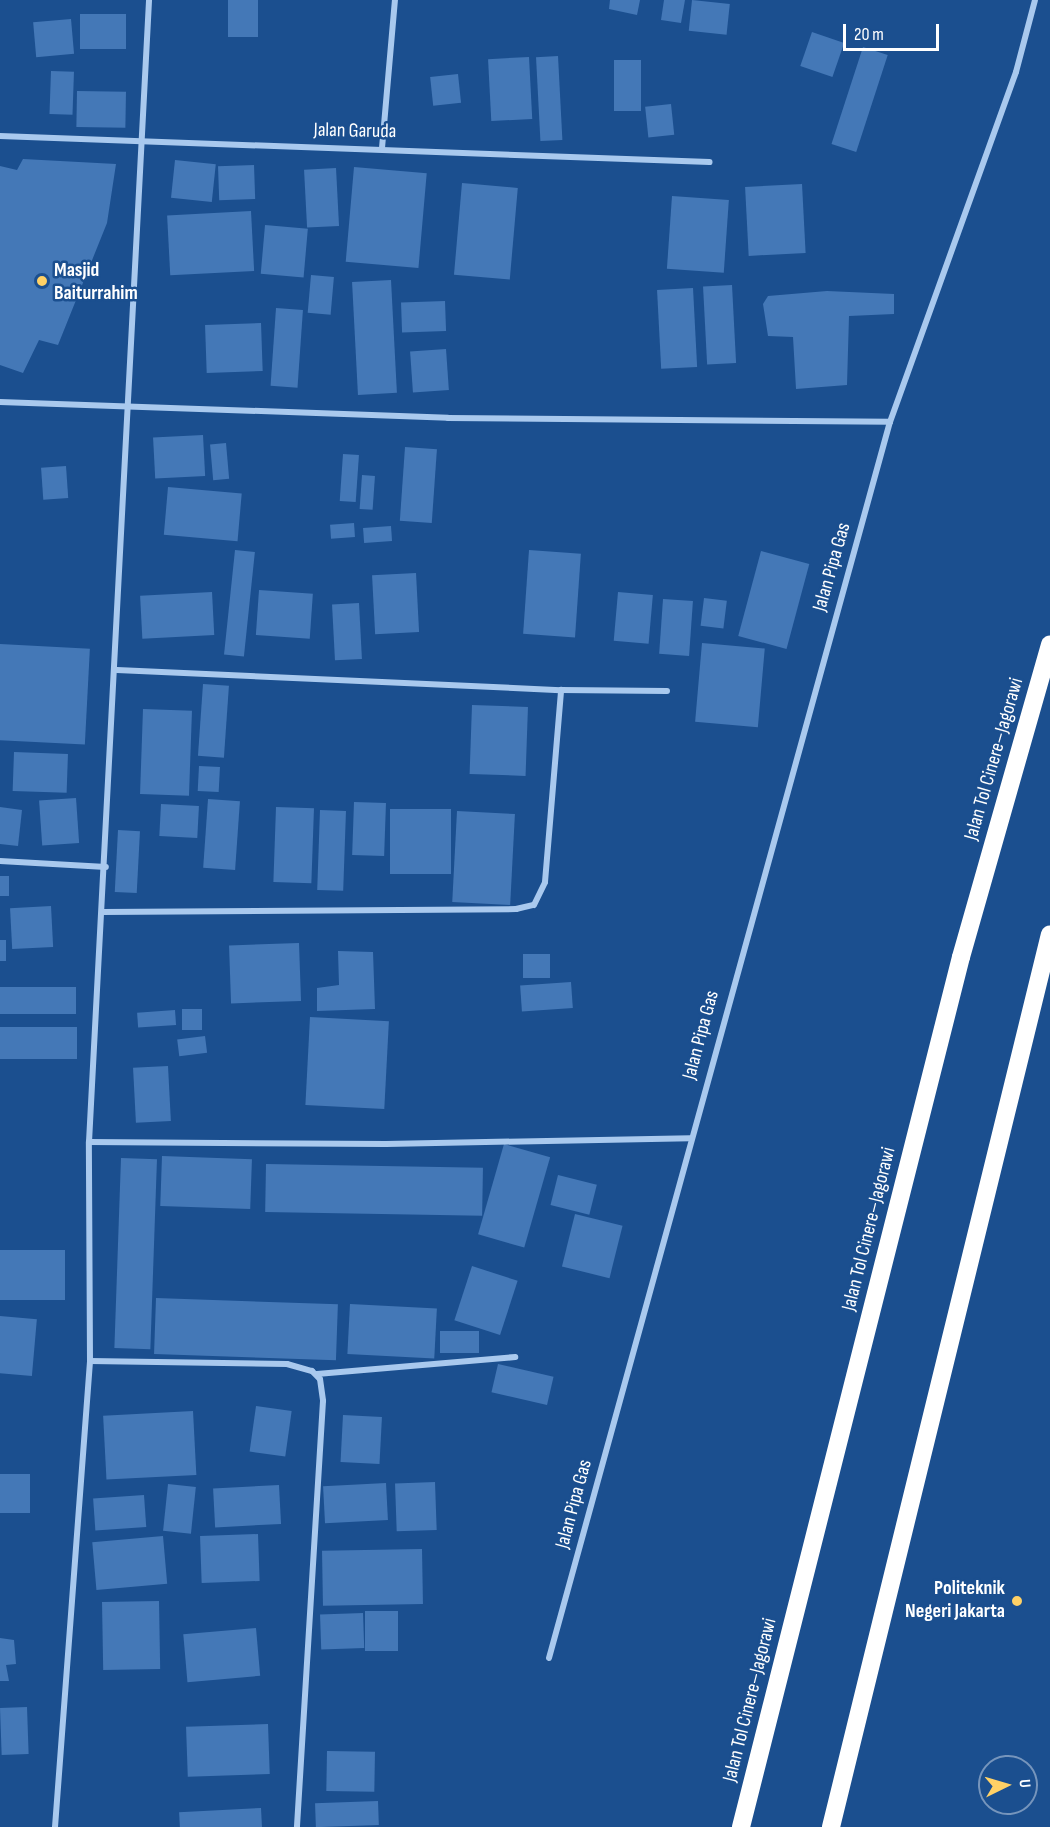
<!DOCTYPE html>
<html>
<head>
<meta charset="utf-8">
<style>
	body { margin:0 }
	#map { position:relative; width:1050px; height:1827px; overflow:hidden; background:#1b4f8f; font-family:"Sofia Sans Condensed",sans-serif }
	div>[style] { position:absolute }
	.building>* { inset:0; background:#4478b7; transform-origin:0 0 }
	.street>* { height:6px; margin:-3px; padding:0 3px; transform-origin:3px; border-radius:3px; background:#a9c9ee }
	.highway>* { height:18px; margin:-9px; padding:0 9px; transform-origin:9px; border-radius:9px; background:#fff }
	.dots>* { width:16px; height:16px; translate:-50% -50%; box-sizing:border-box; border:3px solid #1b4f8f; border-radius:50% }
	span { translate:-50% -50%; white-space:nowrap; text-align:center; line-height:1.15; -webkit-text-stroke:5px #1b4f8f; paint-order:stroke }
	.street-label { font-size:20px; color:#fff }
	.poi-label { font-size:20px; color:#fff; font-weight:700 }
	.left { translate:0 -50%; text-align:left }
	.right { translate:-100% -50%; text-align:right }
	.north { position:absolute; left:978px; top:1755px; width:60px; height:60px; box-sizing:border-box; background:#1b4f8f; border:2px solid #7695bc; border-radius:50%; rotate:85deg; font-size:16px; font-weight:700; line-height:24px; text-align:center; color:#fff }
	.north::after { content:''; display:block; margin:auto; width:21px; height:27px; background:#ffd166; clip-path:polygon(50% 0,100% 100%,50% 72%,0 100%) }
	.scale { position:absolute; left:843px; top:24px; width:96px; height:27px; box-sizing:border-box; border:3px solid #fff; border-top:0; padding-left:8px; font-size:18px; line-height:21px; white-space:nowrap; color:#fff; -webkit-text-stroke:4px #1b4f8f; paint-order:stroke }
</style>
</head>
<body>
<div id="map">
	<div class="building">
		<i style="left:228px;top:0;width:30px;height:37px"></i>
		<i style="clip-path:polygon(610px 0,640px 0,637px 15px,609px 9px)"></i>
		<i style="clip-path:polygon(664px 0,685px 0,681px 23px,661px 20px)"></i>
		<i style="left:692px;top:0;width:38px;height:31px;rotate:6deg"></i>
		<i style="left:80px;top:14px;width:46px;height:35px"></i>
		<i style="left:71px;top:19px;width:35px;height:38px;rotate:85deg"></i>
		<i style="left:812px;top:32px;width:34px;height:36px;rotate:19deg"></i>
		<i style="left:863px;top:47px;width:26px;height:102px;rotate:18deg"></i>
		<i style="left:558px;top:56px;width:84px;height:22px;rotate:87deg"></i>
		<i style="left:529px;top:57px;width:62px;height:41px;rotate:87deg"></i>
		<i style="left:614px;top:60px;width:27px;height:51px"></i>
		<i style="left:51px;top:71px;width:23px;height:43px;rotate:2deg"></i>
		<i style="left:458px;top:74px;width:29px;height:28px;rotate:84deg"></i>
		<i style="left:77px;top:91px;width:49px;height:36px;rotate:1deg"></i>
		<i style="left:671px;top:104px;width:31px;height:26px;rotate:84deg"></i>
		<i style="clip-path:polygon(23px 159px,116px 164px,107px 223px,58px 345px,39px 340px,23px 373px,0 365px,0 166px,17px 170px)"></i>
		<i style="left:175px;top:160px;width:41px;height:38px;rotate:6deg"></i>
		<i style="left:254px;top:165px;width:34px;height:36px;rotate:88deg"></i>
		<i style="left:354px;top:167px;width:73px;height:95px;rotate:5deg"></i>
		<i style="left:336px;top:168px;width:58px;height:32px;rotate:87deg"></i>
		<i style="left:462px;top:183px;width:56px;height:92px;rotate:5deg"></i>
		<i style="left:802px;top:184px;width:69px;height:57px;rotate:87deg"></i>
		<i style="left:672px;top:196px;width:57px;height:73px;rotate:4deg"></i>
		<i style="left:251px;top:211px;width:60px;height:84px;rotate:87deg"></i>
		<i style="left:265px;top:225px;width:43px;height:49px;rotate:5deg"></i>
		<i style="left:311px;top:275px;width:23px;height:38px;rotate:5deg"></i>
		<i style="left:391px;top:280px;width:113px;height:39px;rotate:87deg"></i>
		<i style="left:732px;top:285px;width:78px;height:29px;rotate:87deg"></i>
		<i style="left:693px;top:288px;width:79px;height:36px;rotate:87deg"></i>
		<i style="clip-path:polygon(827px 291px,894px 294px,894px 314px,849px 316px,847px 385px,796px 389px,793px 337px,768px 336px,763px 304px,768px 296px)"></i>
		<i style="left:445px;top:301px;width:30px;height:44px;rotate:88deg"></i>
		<i style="left:276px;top:308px;width:27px;height:78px;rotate:4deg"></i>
		<i style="left:261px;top:323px;width:48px;height:56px;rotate:88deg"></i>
		<i style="left:446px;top:349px;width:41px;height:36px;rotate:86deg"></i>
		<i style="left:203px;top:435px;width:41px;height:50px;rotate:87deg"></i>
		<i style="left:226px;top:443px;width:36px;height:16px;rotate:85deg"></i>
		<i style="left:405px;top:447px;width:32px;height:74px;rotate:4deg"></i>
		<i style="left:343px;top:454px;width:16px;height:47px;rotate:4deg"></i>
		<i style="left:66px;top:466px;width:32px;height:25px;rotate:86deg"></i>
		<i style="left:362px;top:475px;width:13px;height:34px;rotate:4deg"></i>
		<i style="left:168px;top:487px;width:74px;height:48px;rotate:5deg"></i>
		<i style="left:354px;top:523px;width:14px;height:24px;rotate:86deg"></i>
		<i style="left:391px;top:526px;width:15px;height:28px;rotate:86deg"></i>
		<i style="left:235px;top:550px;width:20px;height:105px;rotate:6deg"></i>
		<i style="left:529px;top:550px;width:52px;height:84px;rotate:4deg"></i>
		<i style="left:761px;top:551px;width:50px;height:88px;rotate:15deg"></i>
		<i style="left:416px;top:573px;width:59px;height:44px;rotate:87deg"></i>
		<i style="left:259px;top:590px;width:54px;height:45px;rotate:4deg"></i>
		<i style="left:212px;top:592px;width:43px;height:72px;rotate:87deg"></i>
		<i style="left:618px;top:592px;width:35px;height:49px;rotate:5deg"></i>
		<i style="left:704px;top:598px;width:23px;height:28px;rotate:7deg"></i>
		<i style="left:663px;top:599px;width:30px;height:55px;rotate:4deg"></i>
		<i style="left:359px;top:603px;width:56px;height:27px;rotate:87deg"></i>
		<i style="left:702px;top:643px;width:63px;height:79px;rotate:5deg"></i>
		<i style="left:0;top:644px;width:90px;height:96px;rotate:3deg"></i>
		<i style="left:203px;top:684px;width:26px;height:72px;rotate:4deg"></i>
		<i style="left:472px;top:705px;width:56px;height:69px;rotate:2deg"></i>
		<i style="left:143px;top:709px;width:49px;height:85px;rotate:2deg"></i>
		<i style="left:14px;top:752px;width:54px;height:39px;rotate:2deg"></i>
		<i style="left:199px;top:766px;width:21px;height:25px;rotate:3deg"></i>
		<i style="left:76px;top:798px;width:45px;height:37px;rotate:86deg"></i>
		<i style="left:208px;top:799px;width:32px;height:69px;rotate:4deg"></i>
		<i style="left:354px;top:802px;width:32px;height:53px;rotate:2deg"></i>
		<i style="left:161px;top:804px;width:38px;height:32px;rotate:3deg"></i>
		<i style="clip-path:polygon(0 807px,22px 810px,18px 846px,0 844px)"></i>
		<i style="left:276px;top:807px;width:38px;height:75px;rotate:2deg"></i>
		<i style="left:390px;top:809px;width:61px;height:65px"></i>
		<i style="left:320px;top:810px;width:26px;height:80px;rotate:2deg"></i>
		<i style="left:457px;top:811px;width:58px;height:91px;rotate:3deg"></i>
		<i style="left:118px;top:830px;width:22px;height:62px;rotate:3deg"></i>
		<i style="left:0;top:876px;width:9px;height:20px"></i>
		<i style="left:51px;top:906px;width:41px;height:41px;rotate:87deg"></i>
		<i style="left:0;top:940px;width:6px;height:21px"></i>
		<i style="left:299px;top:943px;width:58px;height:70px;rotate:88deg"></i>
		<i style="clip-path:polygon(338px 951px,373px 952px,375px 1009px,317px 1011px,317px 988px,339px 985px)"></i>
		<i style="left:523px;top:954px;width:27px;height:24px"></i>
		<i style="left:571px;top:982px;width:26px;height:51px;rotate:86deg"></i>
		<i style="left:76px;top:987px;width:27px;height:76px;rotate:90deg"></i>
		<i style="left:182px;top:1009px;width:20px;height:21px"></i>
		<i style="left:175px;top:1010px;width:15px;height:38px;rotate:86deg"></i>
		<i style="left:310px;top:1017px;width:79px;height:88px;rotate:3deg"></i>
		<i style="left:0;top:1027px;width:77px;height:32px"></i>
		<i style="left:205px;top:1036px;width:17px;height:28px;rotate:83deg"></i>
		<i style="left:168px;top:1066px;width:55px;height:35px;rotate:87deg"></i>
		<i style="left:504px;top:1144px;width:48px;height:94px;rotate:16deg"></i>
		<i style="left:162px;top:1156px;width:90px;height:50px;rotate:2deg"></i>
		<i style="left:121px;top:1158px;width:36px;height:190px;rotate:2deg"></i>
		<i style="left:266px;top:1164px;width:217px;height:48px;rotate:1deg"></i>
		<i style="left:558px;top:1175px;width:40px;height:31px;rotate:14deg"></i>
		<i style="left:575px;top:1214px;width:49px;height:54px;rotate:14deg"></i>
		<i style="left:0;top:1250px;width:65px;height:50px"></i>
		<i style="left:472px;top:1266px;width:48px;height:57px;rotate:18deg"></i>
		<i style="left:156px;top:1298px;width:182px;height:56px;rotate:2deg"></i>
		<i style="left:350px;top:1304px;width:87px;height:50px;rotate:3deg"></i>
		<i style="left:0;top:1316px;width:37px;height:57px;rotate:5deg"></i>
		<i style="left:479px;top:1331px;width:22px;height:39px;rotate:90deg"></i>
		<i style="left:498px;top:1364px;width:57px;height:29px;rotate:13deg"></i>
		<i style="left:256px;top:1406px;width:36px;height:46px;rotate:8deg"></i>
		<i style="left:193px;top:1411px;width:64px;height:90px;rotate:87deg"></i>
		<i style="left:343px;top:1415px;width:39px;height:47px;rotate:3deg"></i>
		<i style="left:0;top:1474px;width:30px;height:39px"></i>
		<i style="left:435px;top:1482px;width:48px;height:40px;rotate:88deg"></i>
		<i style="left:386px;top:1483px;width:37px;height:63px;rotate:87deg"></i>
		<i style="left:168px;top:1484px;width:28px;height:47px;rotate:6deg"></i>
		<i style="left:279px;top:1485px;width:39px;height:66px;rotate:87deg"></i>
		<i style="left:144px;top:1495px;width:32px;height:51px;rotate:86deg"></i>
		<i style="left:258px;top:1534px;width:47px;height:58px;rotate:88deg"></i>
		<i style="left:163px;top:1536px;width:48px;height:71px;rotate:85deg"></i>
		<i style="left:422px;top:1549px;width:55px;height:100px;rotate:89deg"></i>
		<i style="left:159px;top:1601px;width:68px;height:57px;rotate:89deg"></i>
		<i style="left:365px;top:1611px;width:33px;height:40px"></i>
		<i style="left:363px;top:1613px;width:35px;height:43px;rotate:88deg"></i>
		<i style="left:256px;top:1628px;width:48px;height:73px;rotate:85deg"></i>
		<i style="clip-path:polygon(0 1638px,14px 1640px,16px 1664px,6px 1665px,9px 1681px,0 1681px)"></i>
		<i style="left:27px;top:1707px;width:47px;height:27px;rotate:88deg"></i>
		<i style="left:268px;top:1724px;width:50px;height:82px;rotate:88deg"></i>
		<i style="left:327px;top:1751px;width:48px;height:40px;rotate:1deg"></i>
		<i style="left:378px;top:1801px;width:24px;height:63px;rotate:88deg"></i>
		<i style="left:261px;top:1808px;width:19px;height:82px;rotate:87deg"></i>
	</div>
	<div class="street">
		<i style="left:0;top:136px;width:710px;rotate:2.1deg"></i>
		<i style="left:382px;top:148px;width:149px;rotate:-85deg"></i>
		<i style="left:0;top:402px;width:448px;rotate:2deg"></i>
		<i style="left:448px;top:418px;width:442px;rotate:0.5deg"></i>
		<i style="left:117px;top:670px;width:444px;rotate:2.6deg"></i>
		<i style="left:0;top:861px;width:106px;rotate:3.2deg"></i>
		<i style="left:102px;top:912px;width:414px;rotate:-0.4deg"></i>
		<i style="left:516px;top:909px;width:18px;rotate:-13deg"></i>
		<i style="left:534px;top:905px;width:25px;rotate:-64deg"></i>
		<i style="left:545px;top:882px;width:193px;rotate:-85.2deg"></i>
		<i style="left:561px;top:690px;width:106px;rotate:0.5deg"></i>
		<i style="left:89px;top:1142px;width:297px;rotate:0.4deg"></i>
		<i style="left:386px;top:1144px;width:304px;rotate:-1.1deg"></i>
		<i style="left:90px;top:1361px;width:197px;rotate:0.9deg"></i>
		<i style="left:287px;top:1364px;width:26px;rotate:16deg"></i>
		<i style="left:312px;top:1371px;width:11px;rotate:45deg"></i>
		<i style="left:320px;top:1379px;width:22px;rotate:82deg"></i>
		<i style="left:323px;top:1401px;width:427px;rotate:93.5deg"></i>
		<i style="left:317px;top:1374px;width:199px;rotate:-4.9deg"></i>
		<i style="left:549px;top:1658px;width:1282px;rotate:-74.58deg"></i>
		<i style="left:890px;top:422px;width:372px;rotate:-70.2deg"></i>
		<i style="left:1016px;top:72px;width:74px;rotate:-75.2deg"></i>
		<i style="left:55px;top:1827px;width:467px;rotate:-85.7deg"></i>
		<i style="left:90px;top:1361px;width:219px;rotate:-90.3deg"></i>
		<i style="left:89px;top:1142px;width:1144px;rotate:-86.99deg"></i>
	</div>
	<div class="highway">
		<i style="left:741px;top:1827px;width:897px;rotate:-75.81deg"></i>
		<i style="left:961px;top:957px;width:325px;rotate:-74.1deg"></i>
		<i style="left:831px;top:1827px;width:919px;rotate:-76.22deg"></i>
	</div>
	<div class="dots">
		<i style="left:42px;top:281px;background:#ffd166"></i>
		<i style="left:1017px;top:1601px;background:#ffd166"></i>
	</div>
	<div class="street-label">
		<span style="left:355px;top:131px;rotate:1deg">Jalan Garuda</span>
		<span style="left:832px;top:567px;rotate:-74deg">Jalan Pipa Gas</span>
		<span style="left:994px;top:759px;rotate:-74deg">Jalan Tol Cinere–Jagorawi</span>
		<span style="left:701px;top:1035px;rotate:-75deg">Jalan Pipa Gas</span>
		<span style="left:869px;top:1229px;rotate:-76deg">Jalan Tol Cinere–Jagorawi</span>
		<span style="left:574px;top:1504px;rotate:-75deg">Jalan Pipa Gas</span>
		<span style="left:750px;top:1700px;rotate:-76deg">Jalan Tol Cinere–Jagorawi</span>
	</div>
	<div class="poi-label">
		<span class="left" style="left:54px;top:282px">Masjid<br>Baiturrahim</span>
		<span class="right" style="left:1005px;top:1600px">Politeknik<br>Negeri Jakarta</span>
	</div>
	<div class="north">U</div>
	<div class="scale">20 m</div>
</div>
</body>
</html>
